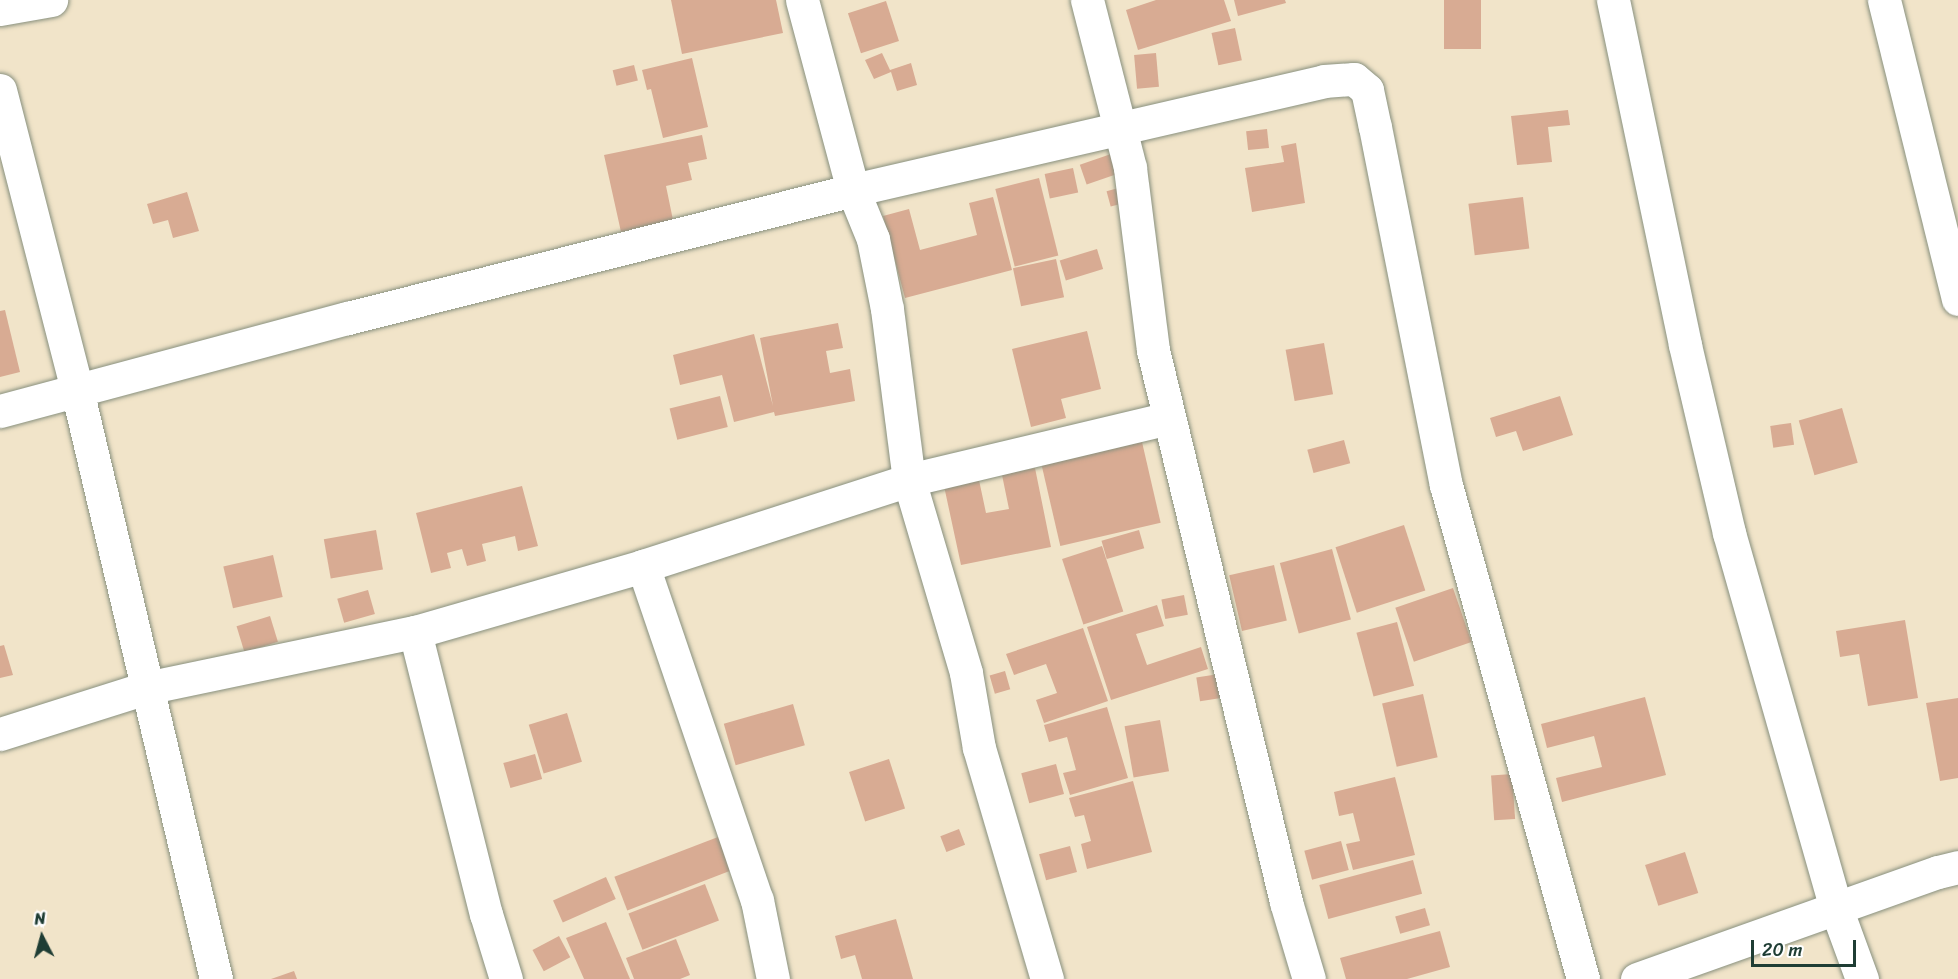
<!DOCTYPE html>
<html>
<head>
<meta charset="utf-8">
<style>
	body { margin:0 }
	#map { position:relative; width:1958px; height:979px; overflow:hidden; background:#f1e4c9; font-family:Sriracha,sans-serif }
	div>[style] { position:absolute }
	.building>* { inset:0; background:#d8ab93; transform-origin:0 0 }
	.roads { filter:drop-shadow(0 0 2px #88907e) drop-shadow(0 0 2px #88907e) }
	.minor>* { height:33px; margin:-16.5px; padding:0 16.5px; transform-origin:16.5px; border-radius:16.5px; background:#fff }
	span { translate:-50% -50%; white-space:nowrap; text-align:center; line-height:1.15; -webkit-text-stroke:6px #fff; paint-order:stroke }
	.north { position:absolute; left:12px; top:907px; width:60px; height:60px; -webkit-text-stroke:4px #fff; paint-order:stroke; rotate:354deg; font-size:16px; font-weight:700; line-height:24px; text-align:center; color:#1f3d34 }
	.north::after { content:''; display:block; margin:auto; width:21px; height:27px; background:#1f3d34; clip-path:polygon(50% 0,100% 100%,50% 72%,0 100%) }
	.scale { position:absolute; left:1751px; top:940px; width:105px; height:27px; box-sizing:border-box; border:3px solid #1f3d34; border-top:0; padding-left:8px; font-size:18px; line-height:21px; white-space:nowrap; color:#1f3d34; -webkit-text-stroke:4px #fff; paint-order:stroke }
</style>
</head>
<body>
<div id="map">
	<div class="building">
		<i style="clip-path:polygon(671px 0,776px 0,783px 33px,682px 54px)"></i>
		<i style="clip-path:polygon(1156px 0,1224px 0,1231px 21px,1138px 50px,1126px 10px)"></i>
		<i style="clip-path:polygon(1234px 0,1285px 0,1286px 3px,1238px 16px)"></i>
		<i style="left:1444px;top:0;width:37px;height:49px"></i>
		<i style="left:886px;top:1px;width:42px;height:40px;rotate:72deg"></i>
		<i style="left:1235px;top:28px;width:33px;height:24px;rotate:78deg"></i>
		<i style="clip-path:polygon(882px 53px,890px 70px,911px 63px,917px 85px,897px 91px,891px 72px,874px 79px,865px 60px)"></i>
		<i style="left:1156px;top:53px;width:34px;height:22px;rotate:85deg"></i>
		<i style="clip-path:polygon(692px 58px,708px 127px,663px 138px,651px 89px,647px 90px,642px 70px)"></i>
		<i style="left:634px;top:65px;width:16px;height:22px;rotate:76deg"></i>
		<i style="clip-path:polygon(1568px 110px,1570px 125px,1548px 127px,1552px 162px,1517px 165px,1511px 116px)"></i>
		<i style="left:1267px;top:129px;width:19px;height:21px;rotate:84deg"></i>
		<i style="clip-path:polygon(702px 135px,707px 159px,688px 163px,692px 180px,666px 186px,673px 220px,621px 232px,604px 155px)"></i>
		<i style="clip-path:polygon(1296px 143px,1305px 203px,1252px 212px,1245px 168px,1284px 162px,1281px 146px)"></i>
		<i style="left:1111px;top:154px;width:21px;height:33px;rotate:71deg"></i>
		<i style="left:1073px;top:168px;width:25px;height:29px;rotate:78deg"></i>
		<i style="left:1039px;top:178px;width:80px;height:45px;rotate:76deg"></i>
		<i style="left:1122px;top:187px;width:16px;height:16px;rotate:75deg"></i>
		<i style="clip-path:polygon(187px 192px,199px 231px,173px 238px,168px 220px,153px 224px,147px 204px)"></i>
		<i style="clip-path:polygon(993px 197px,1012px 270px,905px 298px,883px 216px,909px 209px,920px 250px,977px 235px,969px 203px)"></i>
		<i style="left:1523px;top:197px;width:52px;height:55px;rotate:83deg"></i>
		<i style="left:1097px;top:249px;width:21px;height:39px;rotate:73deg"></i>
		<i style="left:1056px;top:259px;width:39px;height:44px;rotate:78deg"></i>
		<i style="clip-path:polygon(5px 310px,20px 372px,0 377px,0 311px)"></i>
		<i style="clip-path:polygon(838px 323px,843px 348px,826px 351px,830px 373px,850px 369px,855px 401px,775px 416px,774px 412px,734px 422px,722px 375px,680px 385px,673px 355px,754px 334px,773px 406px,760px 338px)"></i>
		<i style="clip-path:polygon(1087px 331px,1101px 389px,1061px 399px,1066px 418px,1031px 427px,1012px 349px)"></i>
		<i style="left:1324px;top:343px;width:52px;height:39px;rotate:80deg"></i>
		<i style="left:720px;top:396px;width:32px;height:52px;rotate:76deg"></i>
		<i style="clip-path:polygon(1560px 396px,1573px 435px,1523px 451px,1516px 431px,1496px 437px,1490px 418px)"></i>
		<i style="left:1842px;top:408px;width:57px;height:45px;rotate:74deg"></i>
		<i style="left:1791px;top:423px;width:22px;height:21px;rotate:82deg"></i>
		<i style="left:1344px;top:440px;width:24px;height:38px;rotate:75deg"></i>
		<i style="left:1142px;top:442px;width:83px;height:103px;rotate:77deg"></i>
		<i style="clip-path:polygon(1035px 468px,1051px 547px,961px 565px,944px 486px,979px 480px,986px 513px,1009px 509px,1002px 475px)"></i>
		<i style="clip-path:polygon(522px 486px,538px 546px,518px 551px,515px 536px,482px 544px,486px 561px,467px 566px,462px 549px,447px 553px,451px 568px,431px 573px,416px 513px)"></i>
		<i style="left:1404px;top:525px;width:69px;height:72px;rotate:72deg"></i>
		<i style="left:376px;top:530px;width:40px;height:53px;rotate:80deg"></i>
		<i style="left:1139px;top:530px;width:19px;height:39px;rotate:74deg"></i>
		<i style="left:1102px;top:546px;width:69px;height:42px;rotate:72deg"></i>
		<i style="left:1332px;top:549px;width:73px;height:54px;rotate:75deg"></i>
		<i style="left:273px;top:555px;width:43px;height:51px;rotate:77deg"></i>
		<i style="left:1274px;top:565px;width:57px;height:46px;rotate:77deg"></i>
		<i style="left:1453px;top:588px;width:57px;height:61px;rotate:71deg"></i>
		<i style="left:368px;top:590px;width:25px;height:32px;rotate:74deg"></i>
		<i style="left:1184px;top:595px;width:20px;height:23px;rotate:79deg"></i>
		<i style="clip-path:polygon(1157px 605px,1164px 626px,1136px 634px,1147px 665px,1201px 647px,1208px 669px,1111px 700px,1087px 627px)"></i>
		<i style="left:270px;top:616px;width:27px;height:35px;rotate:73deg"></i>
		<i style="clip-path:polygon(1905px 620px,1918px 698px,1868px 706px,1859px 654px,1840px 657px,1836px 631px)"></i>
		<i style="left:1397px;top:622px;width:66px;height:42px;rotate:75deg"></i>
		<i style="clip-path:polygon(1083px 628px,1108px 701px,1044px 723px,1036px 700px,1057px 693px,1046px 664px,1014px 675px,1006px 654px)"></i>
		<i style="clip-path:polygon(4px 645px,13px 675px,0 678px,0 646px)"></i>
		<i style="left:1005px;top:671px;width:19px;height:16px;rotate:74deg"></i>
		<i style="left:1219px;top:674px;width:24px;height:23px;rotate:81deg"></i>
		<i style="left:1423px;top:694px;width:65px;height:42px;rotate:77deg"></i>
		<i style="clip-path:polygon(1645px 697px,1666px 775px,1562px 802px,1556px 778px,1602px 767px,1594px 736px,1547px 748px,1541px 724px)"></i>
		<i style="clip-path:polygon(1958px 698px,1958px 778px,1940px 781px,1926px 703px)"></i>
		<i style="left:793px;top:704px;width:43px;height:72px;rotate:74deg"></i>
		<i style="clip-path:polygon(1107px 707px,1128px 778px,1070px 795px,1063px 773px,1076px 770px,1067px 737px,1049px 742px,1044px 725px)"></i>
		<i style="left:567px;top:713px;width:51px;height:40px;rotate:73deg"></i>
		<i style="left:1160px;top:720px;width:52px;height:36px;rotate:80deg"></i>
		<i style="left:535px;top:754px;width:26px;height:33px;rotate:74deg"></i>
		<i style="left:889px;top:759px;width:52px;height:42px;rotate:72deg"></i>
		<i style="left:1056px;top:764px;width:31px;height:36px;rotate:75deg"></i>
		<i style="left:1512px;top:774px;width:45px;height:21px;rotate:86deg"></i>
		<i style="clip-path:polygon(1395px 777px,1415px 855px,1353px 870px,1346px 844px,1360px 841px,1353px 813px,1339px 816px,1334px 792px)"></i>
		<i style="clip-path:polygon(1133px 781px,1152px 852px,1087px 869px,1081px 844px,1091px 841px,1084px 815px,1075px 817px,1069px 798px)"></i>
		<i style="left:959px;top:829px;width:17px;height:20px;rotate:69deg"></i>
		<i style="left:718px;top:837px;width:36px;height:111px;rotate:69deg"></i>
		<i style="left:1341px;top:841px;width:30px;height:38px;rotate:75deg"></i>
		<i style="left:1070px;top:846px;width:27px;height:32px;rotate:75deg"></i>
		<i style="left:1685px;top:852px;width:43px;height:42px;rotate:72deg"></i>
		<i style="left:1413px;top:860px;width:35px;height:97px;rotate:75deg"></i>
		<i style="left:606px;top:877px;width:24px;height:58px;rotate:66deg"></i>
		<i style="left:705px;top:884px;width:39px;height:82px;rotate:69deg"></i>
		<i style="left:1425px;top:908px;width:18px;height:31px;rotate:74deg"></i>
		<i style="clip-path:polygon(896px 919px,913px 979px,862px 979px,855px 955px,841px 959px,835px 936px)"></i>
		<i style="clip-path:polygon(606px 922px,630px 979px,584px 979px,566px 938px)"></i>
		<i style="clip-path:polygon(1440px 931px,1450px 967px,1407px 979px,1346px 979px,1340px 958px)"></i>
		<i style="left:559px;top:936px;width:24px;height:30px;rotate:62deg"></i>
		<i style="clip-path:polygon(676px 939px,690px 975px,680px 979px,634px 979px,626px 958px)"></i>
		<i style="clip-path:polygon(294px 971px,297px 979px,271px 979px)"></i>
	</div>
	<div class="roads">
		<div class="minor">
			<i style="left:802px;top:0;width:197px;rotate:75deg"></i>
			<i style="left:853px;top:190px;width:53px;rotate:67.8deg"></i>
			<i style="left:873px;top:239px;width:71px;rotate:78.7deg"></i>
			<i style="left:887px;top:309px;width:172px;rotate:82.7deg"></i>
			<i style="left:909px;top:480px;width:201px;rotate:73.5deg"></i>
			<i style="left:966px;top:673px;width:76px;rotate:80.2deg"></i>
			<i style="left:979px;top:748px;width:241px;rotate:73.6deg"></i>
			<i style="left:1087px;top:0;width:173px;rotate:75.6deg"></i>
			<i style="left:1130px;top:168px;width:183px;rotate:82.8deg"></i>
			<i style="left:1153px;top:350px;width:568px;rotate:76.45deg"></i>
			<i style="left:1286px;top:902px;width:80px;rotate:73.4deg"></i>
			<i style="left:1613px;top:0;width:352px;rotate:78.2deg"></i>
			<i style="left:1685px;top:345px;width:193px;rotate:76.8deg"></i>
			<i style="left:1729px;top:533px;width:390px;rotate:74.1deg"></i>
			<i style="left:1836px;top:908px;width:76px;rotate:69.9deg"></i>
			<i style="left:1884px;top:0;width:308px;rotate:76.1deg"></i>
			<i style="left:0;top:9px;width:52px;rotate:-10deg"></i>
			<i style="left:0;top:90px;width:310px;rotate:75.6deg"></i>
			<i style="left:77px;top:390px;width:605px;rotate:76.72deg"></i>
			<i style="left:0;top:411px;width:360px;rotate:-15deg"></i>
			<i style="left:348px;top:318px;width:521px;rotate:-14.22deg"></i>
			<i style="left:853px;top:190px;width:483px;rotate:-13deg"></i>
			<i style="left:1324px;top:81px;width:30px;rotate:-4deg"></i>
			<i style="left:1354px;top:79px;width:17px;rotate:40deg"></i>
			<i style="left:1367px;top:90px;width:38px;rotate:78deg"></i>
			<i style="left:1375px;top:127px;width:365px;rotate:78.8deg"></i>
			<i style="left:1446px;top:485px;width:513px;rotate:74.5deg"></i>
			<i style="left:643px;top:566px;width:353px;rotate:71.2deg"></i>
			<i style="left:757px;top:900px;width:81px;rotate:78.6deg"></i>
			<i style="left:415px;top:632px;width:291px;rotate:75.9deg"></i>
			<i style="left:486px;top:914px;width:68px;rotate:72.9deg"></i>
			<i style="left:0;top:734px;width:153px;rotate:-17.5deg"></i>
			<i style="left:146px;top:688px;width:275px;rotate:-11.8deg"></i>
			<i style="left:415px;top:632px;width:237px;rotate:-16.1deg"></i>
			<i style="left:643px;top:566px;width:280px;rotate:-17.9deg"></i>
			<i style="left:909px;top:480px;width:267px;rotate:-13.4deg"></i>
			<i style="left:1637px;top:979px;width:319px;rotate:-19.6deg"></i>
			<i style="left:1938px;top:872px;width:21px;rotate:-14deg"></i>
		</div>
	</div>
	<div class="north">N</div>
	<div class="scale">20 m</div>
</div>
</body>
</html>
